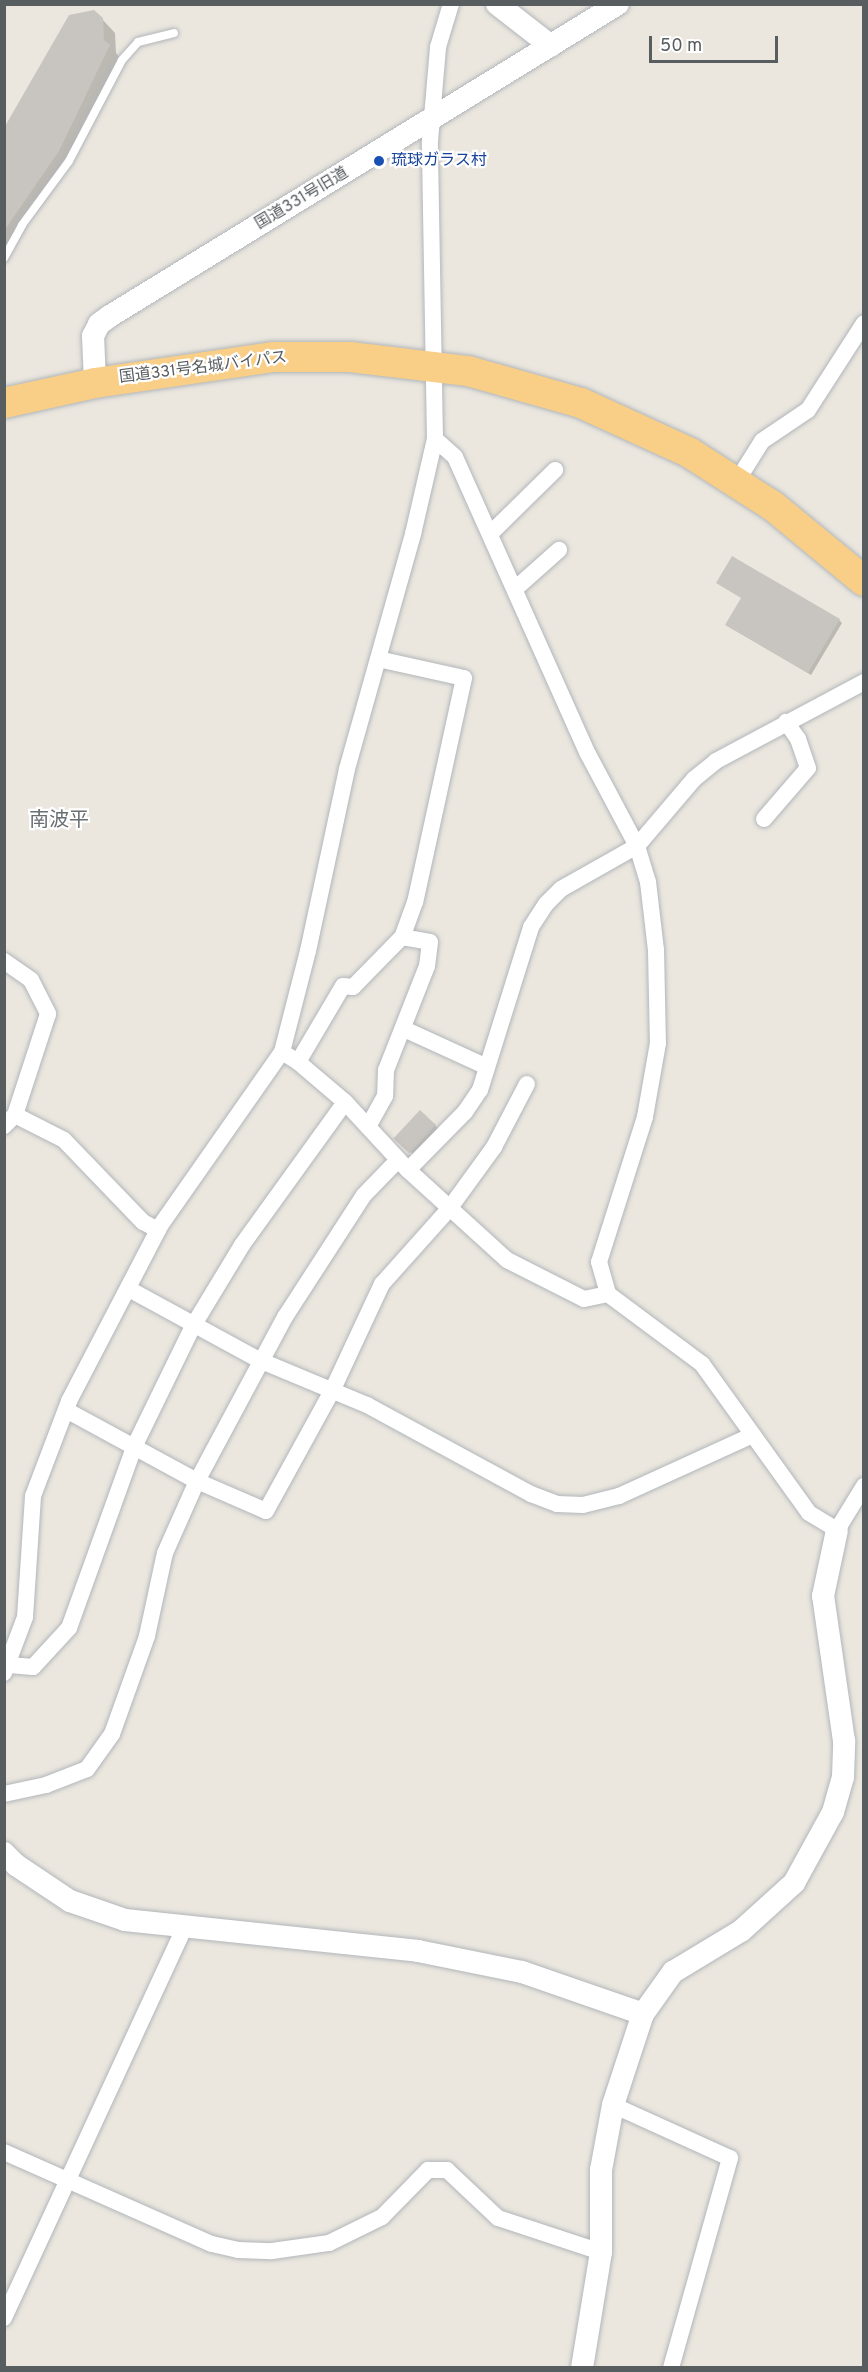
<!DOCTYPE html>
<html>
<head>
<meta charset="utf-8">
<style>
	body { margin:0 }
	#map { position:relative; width:868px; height:2372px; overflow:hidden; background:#ebe7df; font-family:Overpass,"Noto Sans JP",sans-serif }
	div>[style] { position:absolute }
	.shadow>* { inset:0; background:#0003; transform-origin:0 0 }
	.building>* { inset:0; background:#c8c4bf; transform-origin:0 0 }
	.roads { filter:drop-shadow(0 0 2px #b2b6ba) drop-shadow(0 0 2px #b2b6ba) }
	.lane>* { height:8px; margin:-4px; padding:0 4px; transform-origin:4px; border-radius:4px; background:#fff }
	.street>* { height:16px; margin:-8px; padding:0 8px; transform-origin:8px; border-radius:8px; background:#fff }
	.secondary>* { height:22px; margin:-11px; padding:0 11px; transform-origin:11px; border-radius:11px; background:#fff }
	.highway>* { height:30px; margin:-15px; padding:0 15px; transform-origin:15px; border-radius:15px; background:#f9cf88 }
	.dots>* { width:16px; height:16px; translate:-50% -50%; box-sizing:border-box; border:3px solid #fff; border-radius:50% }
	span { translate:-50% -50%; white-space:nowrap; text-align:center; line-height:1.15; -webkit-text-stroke:4.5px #fff; paint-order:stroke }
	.transit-label { font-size:16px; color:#164399 }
	.left { translate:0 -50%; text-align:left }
	.street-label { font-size:16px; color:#585d60 }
	.quarter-label { font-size:20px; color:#696f72 }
	.frame { position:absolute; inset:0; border:6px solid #585d60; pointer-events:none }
	.scale { position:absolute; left:649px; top:36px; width:129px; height:27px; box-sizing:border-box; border:3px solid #585d60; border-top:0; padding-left:8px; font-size:18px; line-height:21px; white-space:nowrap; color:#585d60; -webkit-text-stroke:4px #fff; paint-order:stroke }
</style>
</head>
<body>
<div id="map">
	<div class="shadow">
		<i style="clip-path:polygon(102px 19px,115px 33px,116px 53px,121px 59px,72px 164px,30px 221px,4px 266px,4px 128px)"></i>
		<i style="clip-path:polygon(839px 620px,842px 623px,811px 675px,730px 627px)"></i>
		<i style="left:420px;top:1112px;width:30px;height:36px;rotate:42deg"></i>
	</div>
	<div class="building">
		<i style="clip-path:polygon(94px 10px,103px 18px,104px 40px,110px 45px,59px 151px,4px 231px,4px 128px,69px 15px)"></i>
		<i style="clip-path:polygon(732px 556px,840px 619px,808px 673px,725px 625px,741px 598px,716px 583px)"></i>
		<i style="left:420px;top:1110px;width:22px;height:39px;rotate:43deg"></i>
	</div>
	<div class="roads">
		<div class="lane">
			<i style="left:4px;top:258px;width:38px;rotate:-61deg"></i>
			<i style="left:22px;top:225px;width:79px;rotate:-53.7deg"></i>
			<i style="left:69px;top:161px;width:114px;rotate:-62.3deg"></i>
			<i style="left:122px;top:60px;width:24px;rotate:-48deg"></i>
			<i style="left:138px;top:42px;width:37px;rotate:-14deg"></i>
		</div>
		<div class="street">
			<i style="left:435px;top:439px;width:27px;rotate:42deg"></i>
			<i style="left:455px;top:457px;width:325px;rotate:65.9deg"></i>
			<i style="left:588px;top:754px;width:104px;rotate:62deg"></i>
			<i style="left:637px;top:846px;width:38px;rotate:73deg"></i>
			<i style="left:648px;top:882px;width:68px;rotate:83.3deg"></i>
			<i style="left:656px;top:950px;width:93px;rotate:88.8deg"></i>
			<i style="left:658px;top:1043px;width:75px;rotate:100deg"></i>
			<i style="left:645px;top:1117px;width:152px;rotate:107.6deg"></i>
			<i style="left:599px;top:1262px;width:33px;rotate:74deg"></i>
			<i style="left:608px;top:1294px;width:117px;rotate:36.7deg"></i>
			<i style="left:702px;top:1364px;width:183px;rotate:54.3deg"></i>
			<i style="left:809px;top:1513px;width:33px;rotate:31deg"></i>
			<i style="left:837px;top:1530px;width:52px;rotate:-58.5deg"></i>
			<i style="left:737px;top:481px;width:47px;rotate:-58deg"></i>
			<i style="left:762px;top:441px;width:55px;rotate:-34deg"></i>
			<i style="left:808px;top:410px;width:103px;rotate:-57.2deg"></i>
			<i style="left:491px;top:533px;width:90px;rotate:-44.5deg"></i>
			<i style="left:515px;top:589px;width:59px;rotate:-41.6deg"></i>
			<i style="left:378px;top:659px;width:88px;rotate:12.5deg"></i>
			<i style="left:464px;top:678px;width:229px;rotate:102.3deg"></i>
			<i style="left:415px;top:902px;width:37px;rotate:110deg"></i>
			<i style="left:764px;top:819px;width:67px;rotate:-49.2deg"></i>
			<i style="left:808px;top:768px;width:31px;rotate:-109deg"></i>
			<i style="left:798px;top:739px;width:21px;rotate:-125deg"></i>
			<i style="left:4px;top:961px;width:33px;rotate:35deg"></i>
			<i style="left:31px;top:980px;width:38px;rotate:63deg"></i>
			<i style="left:48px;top:1014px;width:106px;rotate:108.1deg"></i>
			<i style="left:15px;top:1115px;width:16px;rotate:135deg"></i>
			<i style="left:404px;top:1029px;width:89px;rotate:24.6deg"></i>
			<i style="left:282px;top:1052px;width:19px;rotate:32deg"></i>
			<i style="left:298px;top:1062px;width:62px;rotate:40.4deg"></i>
			<i style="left:345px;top:1102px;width:93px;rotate:47.2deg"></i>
			<i style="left:408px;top:1170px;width:134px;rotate:42.3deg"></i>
			<i style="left:507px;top:1260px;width:86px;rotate:26.9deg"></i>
			<i style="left:584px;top:1299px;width:25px;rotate:-12deg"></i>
			<i style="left:298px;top:1062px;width:88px;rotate:-59.4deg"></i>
			<i style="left:343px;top:986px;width:10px;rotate:6deg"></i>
			<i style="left:353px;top:987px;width:70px;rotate:-45.6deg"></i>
			<i style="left:402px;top:937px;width:28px;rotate:10deg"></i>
			<i style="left:430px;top:942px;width:24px;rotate:97deg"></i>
			<i style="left:427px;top:966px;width:112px;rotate:111.5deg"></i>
			<i style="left:386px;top:1070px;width:26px;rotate:92deg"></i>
			<i style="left:385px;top:1096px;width:35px;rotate:119deg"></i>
			<i style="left:15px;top:1115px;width:55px;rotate:27deg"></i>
			<i style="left:64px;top:1140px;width:114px;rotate:46.1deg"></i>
			<i style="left:143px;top:1222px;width:17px;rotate:28deg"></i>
			<i style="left:408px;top:1170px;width:81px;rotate:-45.5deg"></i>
			<i style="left:465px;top:1112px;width:27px;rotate:-56deg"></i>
			<i style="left:480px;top:1090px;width:171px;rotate:-72.6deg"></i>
			<i style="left:531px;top:927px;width:27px;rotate:-57deg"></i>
			<i style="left:546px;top:904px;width:21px;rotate:-45deg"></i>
			<i style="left:561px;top:889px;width:87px;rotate:-29.5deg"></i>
			<i style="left:637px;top:846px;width:88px;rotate:-49.6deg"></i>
			<i style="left:694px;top:779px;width:28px;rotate:-39deg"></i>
			<i style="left:716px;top:761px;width:168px;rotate:-28.1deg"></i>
			<i style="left:129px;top:1289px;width:148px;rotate:28.6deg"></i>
			<i style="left:259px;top:1360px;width:117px;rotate:22.6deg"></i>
			<i style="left:367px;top:1405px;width:187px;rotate:28.5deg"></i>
			<i style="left:531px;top:1494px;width:28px;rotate:21deg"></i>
			<i style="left:557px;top:1504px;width:26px;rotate:2deg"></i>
			<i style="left:583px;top:1505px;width:37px;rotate:-14deg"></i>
			<i style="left:619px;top:1496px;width:147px;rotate:-24.5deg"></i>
			<i style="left:66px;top:1410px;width:149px;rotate:28.5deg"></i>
			<i style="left:197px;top:1481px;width:75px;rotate:23.5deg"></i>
			<i style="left:266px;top:1511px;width:137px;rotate:-61.2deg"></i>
			<i style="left:332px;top:1391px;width:118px;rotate:-65deg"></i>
			<i style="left:382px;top:1284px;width:101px;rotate:-48.2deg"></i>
			<i style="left:449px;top:1209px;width:77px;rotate:-54deg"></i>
			<i style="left:494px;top:1147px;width:71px;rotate:-62.4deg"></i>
			<i style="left:9px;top:1665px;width:24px;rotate:5deg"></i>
			<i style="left:33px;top:1667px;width:53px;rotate:-47.3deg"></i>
			<i style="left:69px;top:1628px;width:192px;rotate:-70.2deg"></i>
			<i style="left:134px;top:1447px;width:135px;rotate:-64deg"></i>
			<i style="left:193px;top:1326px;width:95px;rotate:-58.8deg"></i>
			<i style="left:242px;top:1245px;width:176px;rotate:-54.2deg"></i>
			<i style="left:4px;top:1673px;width:60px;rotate:-69.4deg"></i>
			<i style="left:25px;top:1617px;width:121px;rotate:-86.2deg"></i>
			<i style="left:33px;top:1496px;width:102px;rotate:-69.2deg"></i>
			<i style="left:69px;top:1401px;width:197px;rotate:-62.5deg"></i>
			<i style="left:160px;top:1226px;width:213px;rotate:-55deg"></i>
			<i style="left:282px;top:1052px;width:104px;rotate:-75.6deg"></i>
			<i style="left:308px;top:951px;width:186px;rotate:-77.9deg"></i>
			<i style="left:347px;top:769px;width:244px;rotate:-74.3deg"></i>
			<i style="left:413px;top:534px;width:98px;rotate:-77deg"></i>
			<i style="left:435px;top:439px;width:298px;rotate:-91deg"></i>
			<i style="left:430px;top:141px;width:94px;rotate:-85.1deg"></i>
			<i style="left:438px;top:47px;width:45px;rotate:-73.2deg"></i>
			<i style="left:4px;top:1794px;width:43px;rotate:-12.1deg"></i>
			<i style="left:46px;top:1785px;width:44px;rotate:-21.3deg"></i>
			<i style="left:87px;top:1769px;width:43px;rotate:-54.5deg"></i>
			<i style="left:112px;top:1734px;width:104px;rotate:-70.3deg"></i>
			<i style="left:147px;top:1636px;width:85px;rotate:-77.8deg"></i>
			<i style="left:165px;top:1553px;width:79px;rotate:-66deg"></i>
			<i style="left:197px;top:1481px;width:186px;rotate:-61.8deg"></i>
			<i style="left:285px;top:1317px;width:145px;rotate:-57.1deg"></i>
			<i style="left:364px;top:1195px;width:49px;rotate:-45.8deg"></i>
			<i style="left:613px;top:2105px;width:128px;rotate:24.4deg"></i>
			<i style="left:730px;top:2158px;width:218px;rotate:105.7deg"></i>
			<i style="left:4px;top:2152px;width:227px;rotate:23.9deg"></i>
			<i style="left:212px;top:2244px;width:27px;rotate:13deg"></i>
			<i style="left:238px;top:2250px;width:34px;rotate:2deg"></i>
			<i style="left:272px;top:2251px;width:58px;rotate:-8deg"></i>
			<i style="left:329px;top:2243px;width:59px;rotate:-26.1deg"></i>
			<i style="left:382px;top:2217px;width:66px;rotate:-45.6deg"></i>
			<i style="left:428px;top:2170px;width:19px"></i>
			<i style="left:447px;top:2170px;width:70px;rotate:43.3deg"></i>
			<i style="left:498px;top:2218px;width:108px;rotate:18.3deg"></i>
			<i style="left:4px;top:2318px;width:432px;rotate:-65.2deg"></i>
		</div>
		<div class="secondary">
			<i style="left:497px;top:4px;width:68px;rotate:37.9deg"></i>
			<i style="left:95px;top:383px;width:47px;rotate:-92.4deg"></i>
			<i style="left:93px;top:336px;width:13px;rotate:-63deg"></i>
			<i style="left:99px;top:324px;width:14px;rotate:-36deg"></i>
			<i style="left:110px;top:316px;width:596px;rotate:-31.56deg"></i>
			<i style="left:4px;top:1853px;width:17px;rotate:45deg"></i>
			<i style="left:16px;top:1865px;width:65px;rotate:33.7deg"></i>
			<i style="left:70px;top:1901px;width:58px;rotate:19.1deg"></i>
			<i style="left:125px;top:1920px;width:295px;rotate:6deg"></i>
			<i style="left:418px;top:1951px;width:106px;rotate:11.4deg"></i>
			<i style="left:522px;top:1972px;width:128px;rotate:19.1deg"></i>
			<i style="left:582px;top:2368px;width:118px;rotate:-80.7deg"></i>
			<i style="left:601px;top:2252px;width:82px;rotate:-90deg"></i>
			<i style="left:601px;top:2170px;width:66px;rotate:-79.5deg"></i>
			<i style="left:613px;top:2105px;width:96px;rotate:-71.8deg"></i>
			<i style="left:643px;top:2014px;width:52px;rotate:-54.5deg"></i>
			<i style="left:673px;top:1972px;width:79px;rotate:-31.1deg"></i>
			<i style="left:741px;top:1931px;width:72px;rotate:-42.2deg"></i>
			<i style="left:794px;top:1883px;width:81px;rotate:-61.2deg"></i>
			<i style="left:833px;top:1812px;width:36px;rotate:-74deg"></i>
			<i style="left:843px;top:1777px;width:36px;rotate:-88deg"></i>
			<i style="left:844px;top:1741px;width:147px;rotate:-98.2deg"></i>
			<i style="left:823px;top:1596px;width:67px;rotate:-78deg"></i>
		</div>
		<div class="highway">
			<i style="left:4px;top:403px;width:93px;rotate:-12.4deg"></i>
			<i style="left:95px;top:383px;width:181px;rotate:-8.3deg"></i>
			<i style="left:274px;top:357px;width:76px"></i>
			<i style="left:350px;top:357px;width:119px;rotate:6.8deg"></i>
			<i style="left:468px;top:371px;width:117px;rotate:15.8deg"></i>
			<i style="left:581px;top:403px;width:120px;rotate:24.6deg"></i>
			<i style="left:690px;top:453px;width:98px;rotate:32.6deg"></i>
			<i style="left:773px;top:506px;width:118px;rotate:39.5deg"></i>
		</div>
	</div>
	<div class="dots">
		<i style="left:379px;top:161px;background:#1a4fb4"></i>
	</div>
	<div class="transit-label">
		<span class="left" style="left:391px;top:161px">琉球ガラス村</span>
	</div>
	<div class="street-label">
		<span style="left:302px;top:199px;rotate:-31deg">国道331号旧道</span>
		<span style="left:203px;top:368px;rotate:-7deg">国道331号名城バイパス</span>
	</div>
	<div class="quarter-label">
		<span style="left:59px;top:821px">南波平</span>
	</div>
	<div class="frame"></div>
	<div class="scale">50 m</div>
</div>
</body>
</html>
